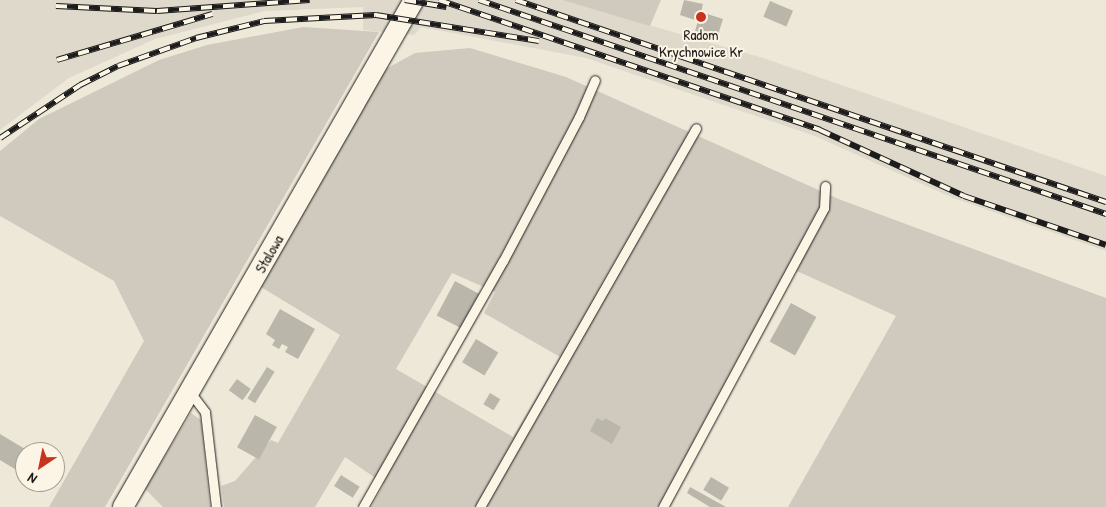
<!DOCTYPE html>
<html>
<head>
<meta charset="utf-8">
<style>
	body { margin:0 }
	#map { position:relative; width:1106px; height:507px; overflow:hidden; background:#eee8d9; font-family:"Patrick Hand",sans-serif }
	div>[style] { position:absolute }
	.built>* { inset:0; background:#ded9cb }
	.green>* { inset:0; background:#cfcabd }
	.building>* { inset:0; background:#bab6aa; transform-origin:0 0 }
	.roads { filter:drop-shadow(0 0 1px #1c1c1c) drop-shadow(0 0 1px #1c1c1c) }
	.service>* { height:9px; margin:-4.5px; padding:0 4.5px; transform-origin:4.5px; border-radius:4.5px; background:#fcf5e5 }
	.tertiary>* { height:20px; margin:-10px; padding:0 10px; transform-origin:10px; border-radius:10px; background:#fcf5e5 }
	.rail>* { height:5.5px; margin-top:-2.75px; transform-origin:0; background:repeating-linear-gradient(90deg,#fcf5e5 0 11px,#1c1c1c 0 22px); box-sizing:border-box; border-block:1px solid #1c1c1c }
	.dots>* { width:14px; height:14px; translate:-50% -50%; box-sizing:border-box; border:2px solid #fcf5e5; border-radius:50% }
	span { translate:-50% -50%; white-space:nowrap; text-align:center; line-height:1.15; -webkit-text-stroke:4px #fcf5e5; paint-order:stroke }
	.poi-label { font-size:15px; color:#1c1c1c }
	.street-label { font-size:15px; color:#1c1c1c }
	.north { position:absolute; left:15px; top:442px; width:50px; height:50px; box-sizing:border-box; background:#fcf5e5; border:1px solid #a29e95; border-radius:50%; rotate:214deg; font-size:14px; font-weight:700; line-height:20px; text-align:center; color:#1c1c1c }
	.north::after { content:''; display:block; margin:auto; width:18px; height:22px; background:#c8321e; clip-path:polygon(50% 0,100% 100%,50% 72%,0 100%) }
</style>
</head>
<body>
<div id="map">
	<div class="built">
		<i style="clip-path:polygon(0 0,562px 0,763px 58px,1106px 176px,1106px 251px,953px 198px,815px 136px,586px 58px,421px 27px,414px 35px,363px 30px,363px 7px,265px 11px,155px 39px,69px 78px,0 130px)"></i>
	</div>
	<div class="green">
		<i style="clip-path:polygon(562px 0,661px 0,650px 26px)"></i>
		<i style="clip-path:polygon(303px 27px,379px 32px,105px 507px,49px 507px,144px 341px,114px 281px,0 216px,0 151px,39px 119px,159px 60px,207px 45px)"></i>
		<i style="clip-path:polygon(evenodd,470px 48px,566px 77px,841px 200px,1106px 298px,1106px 507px,788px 507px,896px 316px,788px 267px,658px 507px,371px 507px,384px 484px,345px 457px,315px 507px,224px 507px,221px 486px,235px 481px,271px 440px,278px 443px,340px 335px,261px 287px,384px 70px,415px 53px,470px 48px,452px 273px,495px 292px,484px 313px,560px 357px,513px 437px,396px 369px,452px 273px)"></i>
		<i style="clip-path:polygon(191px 413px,201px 420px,210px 507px,163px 507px,145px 489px)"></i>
	</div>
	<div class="building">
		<i style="clip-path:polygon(684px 0,703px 4px,701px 12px,723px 19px,717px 38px,695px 31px,698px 21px,680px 15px)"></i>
		<i style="left:770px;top:1px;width:25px;height:17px;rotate:23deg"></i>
		<i style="left:455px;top:281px;width:27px;height:39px;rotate:28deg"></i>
		<i style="left:791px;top:303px;width:29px;height:44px;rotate:29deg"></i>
		<i style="clip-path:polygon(280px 309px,315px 329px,298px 359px,285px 352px,288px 347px,282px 344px,279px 349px,272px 345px,275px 340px,266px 334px)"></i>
		<i style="left:476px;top:339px;width:26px;height:27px;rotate:31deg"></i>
		<i style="left:267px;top:367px;width:9px;height:37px;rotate:32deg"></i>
		<i style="left:237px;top:379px;width:17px;height:14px;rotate:36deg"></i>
		<i style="left:490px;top:393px;width:12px;height:13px;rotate:31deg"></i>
		<i style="left:255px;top:415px;width:25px;height:37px;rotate:29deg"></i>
		<i style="clip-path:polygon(597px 418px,603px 421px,605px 418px,621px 427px,612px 444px,590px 431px)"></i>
		<i style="clip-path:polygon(0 434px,30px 452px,25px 452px,18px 471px,0 460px)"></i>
		<i style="left:341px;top:475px;width:22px;height:13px;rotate:32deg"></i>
		<i style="left:711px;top:477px;width:21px;height:15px;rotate:31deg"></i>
		<i style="clip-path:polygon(690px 487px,726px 507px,710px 507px,687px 493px)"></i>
	</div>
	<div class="roads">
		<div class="service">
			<i style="left:190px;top:392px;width:25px;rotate:53deg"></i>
			<i style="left:205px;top:412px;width:96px;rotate:83.4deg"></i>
			<i style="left:363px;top:507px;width:283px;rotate:-60.4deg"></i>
			<i style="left:503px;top:261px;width:163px;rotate:-62.2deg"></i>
			<i style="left:579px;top:117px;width:40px;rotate:-66.6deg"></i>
			<i style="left:480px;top:507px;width:436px;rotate:-60.3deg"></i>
			<i style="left:663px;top:507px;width:340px;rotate:-61.7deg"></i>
			<i style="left:824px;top:208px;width:22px;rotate:-87deg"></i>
		</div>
		<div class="tertiary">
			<i style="left:123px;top:507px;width:585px;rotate:-60.15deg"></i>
		</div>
	</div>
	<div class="rail">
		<i style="left:405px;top:0;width:42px;rotate:9.7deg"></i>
		<i style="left:439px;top:0;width:403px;rotate:18.8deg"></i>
		<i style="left:820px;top:130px;width:158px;rotate:24.6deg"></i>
		<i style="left:964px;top:196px;width:150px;rotate:19deg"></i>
		<i style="left:479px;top:0;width:663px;rotate:18.85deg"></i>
		<i style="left:516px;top:0;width:624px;rotate:18.9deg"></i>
		<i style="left:56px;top:6px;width:101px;rotate:2.8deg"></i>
		<i style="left:157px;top:11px;width:153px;rotate:-4.1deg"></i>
		<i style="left:57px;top:60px;width:162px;rotate:-16.5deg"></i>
		<i style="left:0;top:138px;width:96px;rotate:-33.5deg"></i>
		<i style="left:80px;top:85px;width:42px;rotate:-26.6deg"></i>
		<i style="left:118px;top:66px;width:83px;rotate:-19.7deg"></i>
		<i style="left:196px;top:38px;width:70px;rotate:-14deg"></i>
		<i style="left:264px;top:21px;width:112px;rotate:-3.1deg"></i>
		<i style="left:376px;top:15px;width:165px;rotate:9.1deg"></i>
	</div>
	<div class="dots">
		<i style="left:701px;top:17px;background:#c8321e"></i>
	</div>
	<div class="poi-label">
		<span style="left:701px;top:43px">Radom<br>Krychnowice Kr</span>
	</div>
	<div class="street-label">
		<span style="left:269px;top:254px;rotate:-60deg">Stalowa</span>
	</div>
	<div class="north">N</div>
</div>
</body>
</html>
